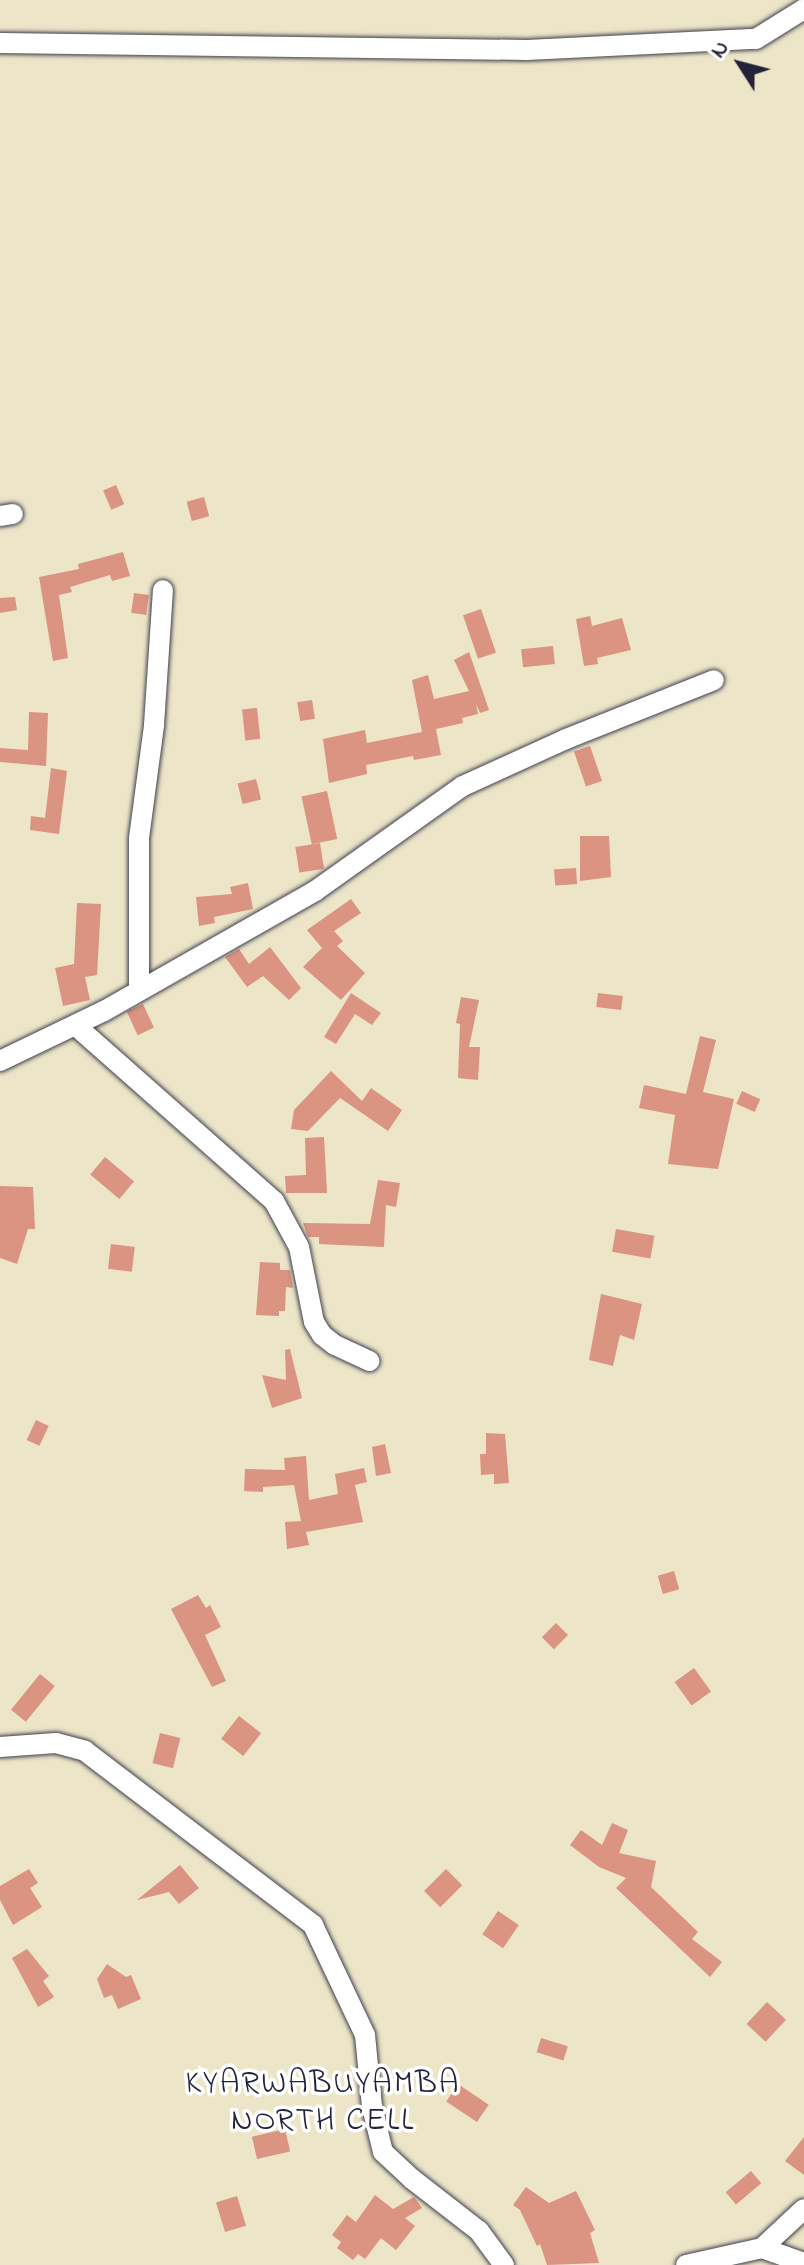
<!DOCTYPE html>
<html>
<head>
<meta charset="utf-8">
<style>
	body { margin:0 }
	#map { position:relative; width:804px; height:2265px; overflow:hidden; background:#ece5c7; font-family:"Indie Flower",sans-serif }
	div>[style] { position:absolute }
	.building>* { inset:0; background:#db9382; transform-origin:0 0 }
	.roads { filter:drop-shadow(0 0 2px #403f50) drop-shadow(0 0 2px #403f50) }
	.minor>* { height:20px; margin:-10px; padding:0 10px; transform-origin:10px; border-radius:10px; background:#fff }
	span { translate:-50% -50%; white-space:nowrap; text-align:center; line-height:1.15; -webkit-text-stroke:7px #fff; paint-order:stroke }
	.quarter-label { font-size:32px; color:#22223b; letter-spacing:2px }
	.north { position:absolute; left:700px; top:24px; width:80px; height:80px; -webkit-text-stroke:6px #fff; paint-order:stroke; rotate:306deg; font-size:22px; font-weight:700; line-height:32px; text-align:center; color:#22223b }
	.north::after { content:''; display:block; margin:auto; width:28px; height:36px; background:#22223b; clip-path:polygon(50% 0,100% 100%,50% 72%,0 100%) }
</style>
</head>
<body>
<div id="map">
	<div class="building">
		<i style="left:116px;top:485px;width:21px;height:14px;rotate:67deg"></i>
		<i style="left:204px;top:497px;width:20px;height:18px;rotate:75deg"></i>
		<i style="clip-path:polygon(123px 552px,130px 576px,112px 581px,110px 575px,70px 587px,72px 592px,59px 595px,68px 658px,53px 661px,39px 577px,79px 569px,78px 564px)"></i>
		<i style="left:134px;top:593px;width:15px;height:20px;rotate:8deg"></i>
		<i style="clip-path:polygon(15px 597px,17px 610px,0 613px,0 598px)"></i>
		<i style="left:481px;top:609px;width:46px;height:19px;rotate:71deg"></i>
		<i style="clip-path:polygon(590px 616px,592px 626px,622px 618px,631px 650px,597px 658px,598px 664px,584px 666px,576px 619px)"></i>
		<i style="left:553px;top:646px;width:18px;height:32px;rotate:84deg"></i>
		<i style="clip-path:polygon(469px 652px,489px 710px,480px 713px,476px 704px,478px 714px,462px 718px,463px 723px,436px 729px,441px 755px,414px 760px,413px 756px,366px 765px,367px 774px,329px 783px,323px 739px,365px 730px,367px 743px,422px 732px,412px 680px,428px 675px,434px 699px,469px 691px,454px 660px)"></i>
		<i style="left:312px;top:700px;width:19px;height:15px;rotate:81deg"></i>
		<i style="left:257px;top:708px;width:31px;height:15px;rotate:84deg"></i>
		<i style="clip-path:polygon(29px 712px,48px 713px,46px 766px,0 762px,0 748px,28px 750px)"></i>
		<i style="left:590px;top:746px;width:37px;height:17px;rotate:71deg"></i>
		<i style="clip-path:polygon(51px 768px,67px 771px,59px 834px,30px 830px,31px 816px,45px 818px)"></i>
		<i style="left:256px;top:779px;width:21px;height:19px;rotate:76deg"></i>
		<i style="left:327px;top:791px;width:49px;height:26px;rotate:78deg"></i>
		<i style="clip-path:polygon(580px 836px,609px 836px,611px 877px,580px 881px)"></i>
		<i style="left:320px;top:843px;width:26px;height:25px;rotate:81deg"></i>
		<i style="left:576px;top:868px;width:16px;height:22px;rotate:86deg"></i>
		<i style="clip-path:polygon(248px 883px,253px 909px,214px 917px,215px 923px,199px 926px,196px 897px,232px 894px,230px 887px)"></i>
		<i style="clip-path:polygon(351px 899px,361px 913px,334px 931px,343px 941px,337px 946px,365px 973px,341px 1000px,303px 967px,322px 948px,307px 930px)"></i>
		<i style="clip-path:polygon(77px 903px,101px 904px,97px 975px,85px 977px,90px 1000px,63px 1006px,55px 968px,74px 964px)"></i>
		<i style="clip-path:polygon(270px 947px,301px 988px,289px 1000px,263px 976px,247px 987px,225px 957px,239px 949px,249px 964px)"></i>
		<i style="clip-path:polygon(351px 993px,381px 1013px,372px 1025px,355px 1014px,336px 1044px,324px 1037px)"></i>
		<i style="left:598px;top:993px;width:25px;height:14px;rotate:7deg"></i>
		<i style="clip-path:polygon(461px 997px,479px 1000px,469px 1047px,480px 1047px,478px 1080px,458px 1078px,460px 1024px,456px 1023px)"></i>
		<i style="left:143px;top:1004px;width:26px;height:18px;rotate:65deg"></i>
		<i style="clip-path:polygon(700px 1036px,716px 1040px,703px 1092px,734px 1099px,718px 1169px,668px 1164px,675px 1115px,639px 1108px,644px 1085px,686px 1094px)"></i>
		<i style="clip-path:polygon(331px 1071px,362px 1101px,371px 1088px,402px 1110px,388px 1131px,340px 1098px,308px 1131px,291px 1129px,294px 1110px)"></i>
		<i style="left:742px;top:1091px;width:20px;height:14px;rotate:24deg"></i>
		<i style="clip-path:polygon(324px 1137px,327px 1193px,286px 1193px,285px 1176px,306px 1175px,305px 1138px)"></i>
		<i style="left:105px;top:1157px;width:38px;height:23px;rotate:40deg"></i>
		<i style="clip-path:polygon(378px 1180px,400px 1183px,396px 1207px,386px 1205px,384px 1247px,319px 1244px,319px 1237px,308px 1237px,303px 1223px,370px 1224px)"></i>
		<i style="clip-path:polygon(0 1186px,33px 1187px,35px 1229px,28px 1229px,17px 1264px,0 1258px)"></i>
		<i style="left:616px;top:1229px;width:39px;height:23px;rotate:10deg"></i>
		<i style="left:111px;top:1244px;width:24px;height:25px;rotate:7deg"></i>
		<i style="clip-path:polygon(260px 1262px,280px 1263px,280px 1270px,290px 1270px,293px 1288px,286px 1287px,285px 1311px,279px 1311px,279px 1316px,256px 1315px)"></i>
		<i style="clip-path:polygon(601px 1294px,642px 1304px,634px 1340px,620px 1335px,613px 1366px,589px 1360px)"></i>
		<i style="clip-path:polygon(290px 1349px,302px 1398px,272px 1408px,262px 1375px,286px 1380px,285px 1350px)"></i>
		<i style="left:36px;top:1420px;width:14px;height:22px;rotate:25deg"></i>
		<i style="clip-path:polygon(486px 1433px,505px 1434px,509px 1483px,494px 1484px,494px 1474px,481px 1475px,480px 1454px,486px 1454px)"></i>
		<i style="clip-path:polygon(385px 1444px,391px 1473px,376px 1476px,372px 1447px)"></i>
		<i style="clip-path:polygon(306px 1456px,309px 1500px,338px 1494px,335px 1474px,364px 1468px,367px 1482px,355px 1485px,363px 1522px,306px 1532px,309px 1545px,287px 1549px,285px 1522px,301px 1521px,294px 1485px,263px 1487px,263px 1492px,244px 1491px,245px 1469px,285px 1470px,284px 1458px)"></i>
		<i style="left:674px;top:1571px;width:19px;height:17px;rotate:74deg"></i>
		<i style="clip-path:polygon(198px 1595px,206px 1608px,210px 1605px,221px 1627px,205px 1635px,226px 1681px,212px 1687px,171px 1609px)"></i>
		<i style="left:556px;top:1623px;width:17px;height:20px;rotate:45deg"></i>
		<i style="left:694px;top:1668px;width:29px;height:24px;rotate:54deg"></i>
		<i style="left:40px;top:1674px;width:19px;height:46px;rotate:39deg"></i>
		<i style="left:239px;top:1716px;width:28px;height:29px;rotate:38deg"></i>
		<i style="left:160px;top:1733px;width:21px;height:31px;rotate:14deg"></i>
		<i style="clip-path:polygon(612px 1823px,628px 1830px,619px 1853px,656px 1861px,651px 1887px,698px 1932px,692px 1939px,722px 1962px,710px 1977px,616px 1888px,626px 1878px,599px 1867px,570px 1845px,581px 1830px,602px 1845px)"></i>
		<i style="clip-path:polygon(180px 1865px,199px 1888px,179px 1904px,169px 1892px,137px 1900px)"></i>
		<i style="clip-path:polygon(29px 1869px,38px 1883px,30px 1888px,42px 1907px,13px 1925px,0 1900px,0 1886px)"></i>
		<i style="left:446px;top:1869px;width:23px;height:31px;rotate:45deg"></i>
		<i style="left:498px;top:1911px;width:25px;height:28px;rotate:34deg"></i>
		<i style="clip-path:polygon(27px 1949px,49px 1976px,43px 1981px,54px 1997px,38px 2007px,12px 1958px)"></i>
		<i style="clip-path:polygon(107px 1964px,126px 1977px,131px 1975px,141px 1999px,118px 2009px,112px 1995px,104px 1998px,97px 1979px)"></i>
		<i style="left:767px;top:2002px;width:26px;height:30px;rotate:43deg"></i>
		<i style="left:541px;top:2038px;width:28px;height:15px;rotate:17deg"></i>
		<i style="left:458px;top:2084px;width:37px;height:21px;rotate:34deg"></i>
		<i style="left:285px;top:2129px;width:23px;height:34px;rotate:77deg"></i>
		<i style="clip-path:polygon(804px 2137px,804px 2175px,785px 2161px)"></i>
		<i style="left:751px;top:2171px;width:16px;height:33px;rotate:50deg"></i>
		<i style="clip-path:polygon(526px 2187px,549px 2203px,576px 2191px,595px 2230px,590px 2233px,599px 2263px,547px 2265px,540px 2244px,537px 2246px,520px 2210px,513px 2205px)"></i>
		<i style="clip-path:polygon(375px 2195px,393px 2209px,414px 2197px,422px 2208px,405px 2218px,415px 2226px,396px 2250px,381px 2238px,365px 2259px,358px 2254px,353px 2260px,337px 2248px,341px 2242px,332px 2235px,347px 2215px,356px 2222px)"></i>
		<i style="left:237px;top:2196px;width:31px;height:22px;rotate:73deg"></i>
	</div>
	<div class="roads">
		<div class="minor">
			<i style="left:0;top:43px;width:527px;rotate:0.76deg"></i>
			<i style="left:527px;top:50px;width:229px;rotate:-2.8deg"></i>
			<i style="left:756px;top:39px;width:57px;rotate:-32deg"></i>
			<i style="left:0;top:516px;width:13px;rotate:-9deg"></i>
			<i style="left:139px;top:991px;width:153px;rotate:-90deg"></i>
			<i style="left:139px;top:838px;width:114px;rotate:-82.4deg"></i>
			<i style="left:154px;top:725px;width:135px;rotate:-86.2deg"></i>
			<i style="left:75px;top:1025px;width:266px;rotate:41.5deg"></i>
			<i style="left:274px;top:1201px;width:52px;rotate:61.5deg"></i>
			<i style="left:299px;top:1247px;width:76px;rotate:78.7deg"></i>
			<i style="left:314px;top:1322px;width:15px;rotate:58deg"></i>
			<i style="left:322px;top:1335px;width:16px;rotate:38deg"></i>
			<i style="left:335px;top:1345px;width:38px;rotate:25deg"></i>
			<i style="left:0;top:1061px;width:115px;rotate:-25.7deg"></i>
			<i style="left:104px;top:1011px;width:243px;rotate:-29.6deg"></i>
			<i style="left:315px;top:891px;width:181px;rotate:-35.4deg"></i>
			<i style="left:463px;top:786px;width:113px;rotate:-24.5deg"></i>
			<i style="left:566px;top:739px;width:159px;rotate:-21.7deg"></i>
			<i style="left:0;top:1747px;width:56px;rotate:-4.1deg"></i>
			<i style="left:56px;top:1743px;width:30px;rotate:15deg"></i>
			<i style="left:85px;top:1751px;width:287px;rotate:37.3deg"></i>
			<i style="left:313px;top:1925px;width:122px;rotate:64.7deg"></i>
			<i style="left:365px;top:2035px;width:72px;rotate:84.4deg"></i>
			<i style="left:372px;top:2107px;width:46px;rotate:76.3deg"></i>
			<i style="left:383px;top:2152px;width:40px;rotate:43deg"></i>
			<i style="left:412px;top:2179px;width:85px;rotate:37.8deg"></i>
			<i style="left:479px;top:2231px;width:42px;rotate:53.7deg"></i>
			<i style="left:762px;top:2248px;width:45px;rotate:19.7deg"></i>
			<i style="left:686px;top:2265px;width:78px;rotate:-12.6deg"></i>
			<i style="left:762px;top:2248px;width:57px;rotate:-42.9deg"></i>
		</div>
	</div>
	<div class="quarter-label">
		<span style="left:323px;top:2104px">KYARWABUYAMBA<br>NORTH CELL</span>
	</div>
	<div class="north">N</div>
</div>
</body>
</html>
